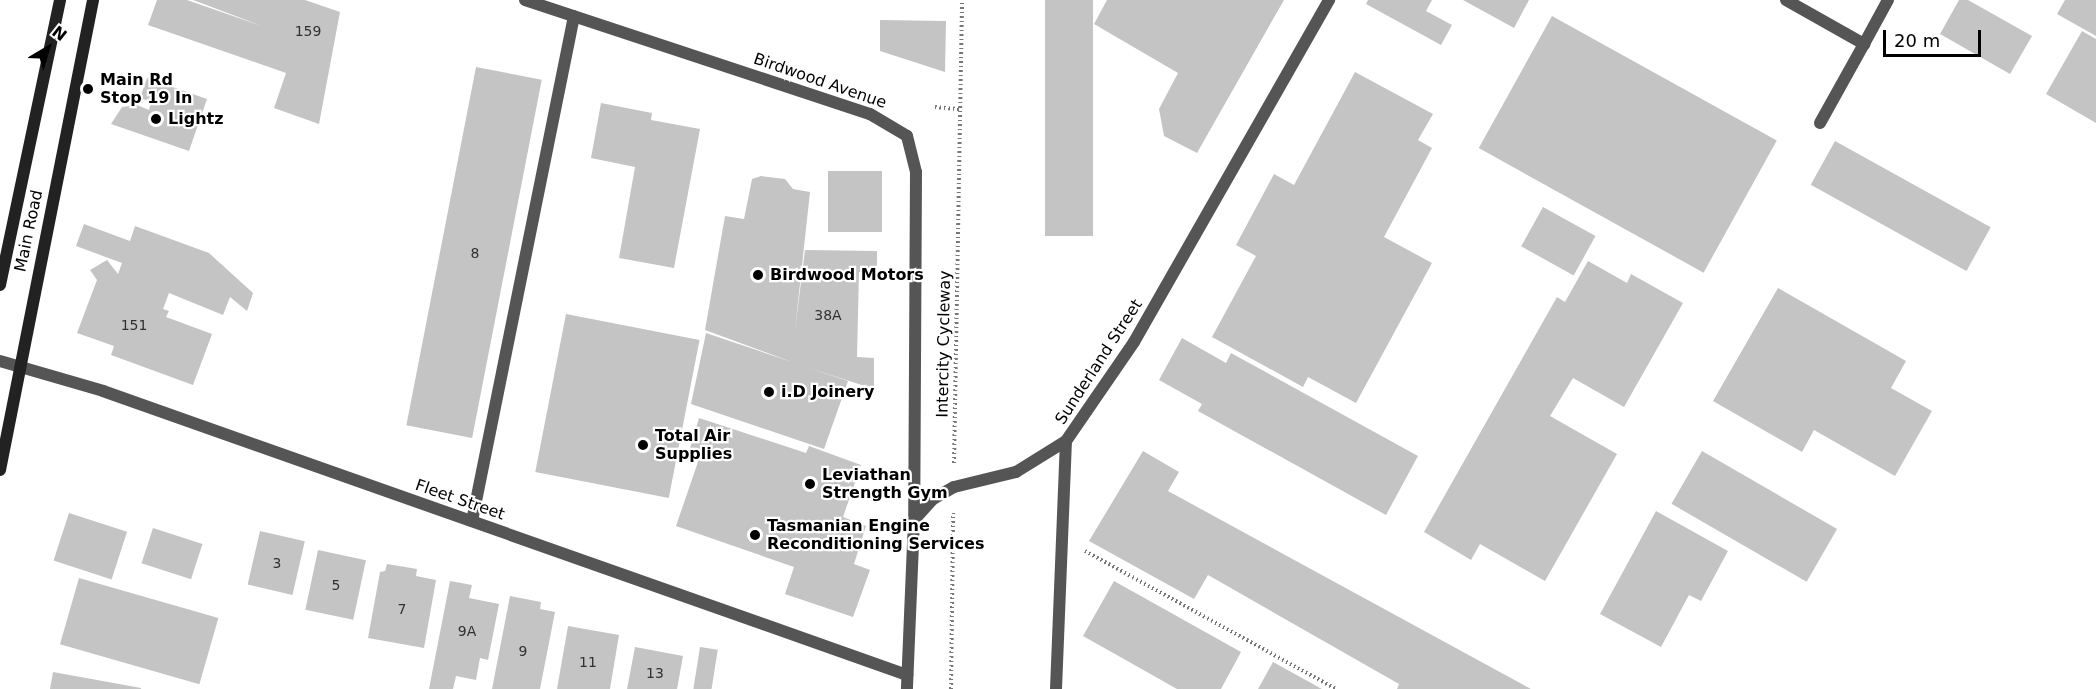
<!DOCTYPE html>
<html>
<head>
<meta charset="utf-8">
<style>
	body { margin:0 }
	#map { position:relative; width:2096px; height:689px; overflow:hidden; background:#fff; font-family:"DejaVu Sans",sans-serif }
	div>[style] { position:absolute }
	.building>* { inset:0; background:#c4c4c4; transform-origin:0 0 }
	.path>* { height:4px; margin-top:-2px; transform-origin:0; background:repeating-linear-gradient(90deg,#777 0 1.5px,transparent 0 4.5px) }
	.service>* { height:12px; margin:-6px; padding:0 6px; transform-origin:6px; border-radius:6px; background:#555 }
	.minor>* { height:12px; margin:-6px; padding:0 6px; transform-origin:6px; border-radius:6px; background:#555 }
	.secondary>* { height:12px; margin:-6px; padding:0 6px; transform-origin:6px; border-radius:6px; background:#222 }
	.dots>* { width:16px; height:16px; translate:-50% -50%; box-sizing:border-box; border:3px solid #fff; border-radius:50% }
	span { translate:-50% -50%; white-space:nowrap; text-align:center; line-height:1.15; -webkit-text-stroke:4.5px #fff; paint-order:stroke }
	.number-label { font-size:14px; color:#313131 }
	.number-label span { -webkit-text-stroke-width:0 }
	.poi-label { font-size:16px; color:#000; font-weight:700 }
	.left { translate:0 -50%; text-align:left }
	.street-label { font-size:16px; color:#000 }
	.north { position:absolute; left:18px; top:18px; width:60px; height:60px; -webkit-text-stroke:4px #fff; paint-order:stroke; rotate:38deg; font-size:16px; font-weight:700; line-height:24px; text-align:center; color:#000 }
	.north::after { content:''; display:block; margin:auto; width:21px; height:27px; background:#000; clip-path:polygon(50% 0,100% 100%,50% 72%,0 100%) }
	.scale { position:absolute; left:1883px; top:30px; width:98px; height:27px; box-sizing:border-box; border:3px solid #000; border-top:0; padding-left:8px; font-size:18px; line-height:21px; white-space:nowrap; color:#000; -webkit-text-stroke:4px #fff; paint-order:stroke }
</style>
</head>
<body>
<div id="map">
	<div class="building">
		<i style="clip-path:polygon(157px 0,187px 0,262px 26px,193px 0,305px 0,340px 12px,319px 124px,274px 108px,286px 73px,148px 25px)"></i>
		<i style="left:1045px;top:0;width:48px;height:236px"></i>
		<i style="clip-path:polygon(1107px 0,1284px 0,1197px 153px,1164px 136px,1159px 109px,1178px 73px,1094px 24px)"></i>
		<i style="clip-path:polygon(1368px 0,1432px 0,1426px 11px,1452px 25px,1441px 45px,1366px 4px)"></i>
		<i style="clip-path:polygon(1463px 0,1529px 0,1514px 28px)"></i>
		<i style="clip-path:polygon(1959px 0,1968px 0,2032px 36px,2010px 74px,1940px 34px)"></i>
		<i style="clip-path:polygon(2065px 0,2096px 0,2096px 36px,2057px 14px)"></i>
		<i style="left:1552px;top:16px;width:257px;height:151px;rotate:29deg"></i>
		<i style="clip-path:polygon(880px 20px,946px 21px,945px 72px,880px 51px)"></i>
		<i style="clip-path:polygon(2082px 31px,2096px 39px,2096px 123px,2046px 94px)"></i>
		<i style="left:476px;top:67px;width:67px;height:365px;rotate:11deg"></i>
		<i style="clip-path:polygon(1355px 72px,1433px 114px,1418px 140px,1432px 148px,1384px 237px,1432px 263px,1356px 403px,1308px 377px,1303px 387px,1212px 337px,1256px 256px,1236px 245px,1274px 174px,1294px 185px)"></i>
		<i style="clip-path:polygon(147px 78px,207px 99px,189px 151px,111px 124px,122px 107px,137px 105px,149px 110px,151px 102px,140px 98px)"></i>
		<i style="clip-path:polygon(601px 103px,652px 113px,651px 120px,700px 129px,674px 268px,619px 258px,635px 167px,591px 158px)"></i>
		<i style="left:1835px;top:141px;width:178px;height:50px;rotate:29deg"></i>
		<i style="left:828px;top:171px;width:54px;height:61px"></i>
		<i style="clip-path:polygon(761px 176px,785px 179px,793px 189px,810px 192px,795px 330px,805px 250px,877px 251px,877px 272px,859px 272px,857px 357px,874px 358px,874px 389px,803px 366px,848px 381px,824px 449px,691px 404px,706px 333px,792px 362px,705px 330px,725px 216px,744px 219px,752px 179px)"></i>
		<i style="left:1543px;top:207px;width:60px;height:45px;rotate:29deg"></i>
		<i style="clip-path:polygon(84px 224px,130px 241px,135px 226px,209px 253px,253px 293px,247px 311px,230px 297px,223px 315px,169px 293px,163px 309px,169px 311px,166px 317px,212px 334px,193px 385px,111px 355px,114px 346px,77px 333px,97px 280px,90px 270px,107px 260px,118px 274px,122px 263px,76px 246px)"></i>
		<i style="clip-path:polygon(1588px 261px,1627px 283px,1631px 274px,1683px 303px,1624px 407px,1573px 378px,1550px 416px,1617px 454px,1545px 581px,1480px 544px,1471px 560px,1424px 532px,1557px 297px,1565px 302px)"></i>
		<i style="clip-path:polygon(1778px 288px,1906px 361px,1891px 388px,1932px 411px,1895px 476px,1814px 430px,1802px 452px,1713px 401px)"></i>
		<i style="left:566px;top:314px;width:136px;height:161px;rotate:11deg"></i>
		<i style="clip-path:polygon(1182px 338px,1226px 363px,1231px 353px,1418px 456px,1386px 515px,1198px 411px,1202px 404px,1159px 380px)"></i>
		<i style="clip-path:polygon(699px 418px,806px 453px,809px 446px,861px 465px,843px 517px,866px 526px,854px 564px,870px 570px,853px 617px,785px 594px,794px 567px,676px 526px,699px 459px,688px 455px)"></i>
		<i style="clip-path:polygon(1143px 451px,1179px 472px,1168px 491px,1531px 689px,1397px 689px,1399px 684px,1208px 575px,1194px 599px,1089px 541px)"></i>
		<i style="left:1702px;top:451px;width:156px;height:61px;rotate:30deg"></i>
		<i style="clip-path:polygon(1656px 511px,1728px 551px,1701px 601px,1689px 595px,1661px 647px,1600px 614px)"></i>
		<i style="left:69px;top:513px;width:61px;height:50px;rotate:18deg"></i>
		<i style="left:153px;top:528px;width:52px;height:37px;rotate:18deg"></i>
		<i style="left:260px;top:531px;width:46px;height:55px;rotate:13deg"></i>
		<i style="left:318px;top:550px;width:49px;height:61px;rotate:12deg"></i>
		<i style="clip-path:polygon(387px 564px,417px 569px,416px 576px,436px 580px,424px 648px,368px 638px,380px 572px,385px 571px)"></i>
		<i style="left:79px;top:578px;width:145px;height:69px;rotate:16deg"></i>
		<i style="clip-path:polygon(450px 581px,472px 585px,469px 598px,499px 604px,488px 660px,480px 658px,476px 680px,456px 676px,453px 689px,429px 689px)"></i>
		<i style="clip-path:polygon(1114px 581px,1241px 652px,1221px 689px,1177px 689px,1083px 636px)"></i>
		<i style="clip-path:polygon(510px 596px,541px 602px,540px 609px,555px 612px,540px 689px,492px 689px)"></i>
		<i style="clip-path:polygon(568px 626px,619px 635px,610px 689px,557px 689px)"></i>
		<i style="clip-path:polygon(635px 647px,683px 656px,677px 689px,627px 689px)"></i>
		<i style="left:700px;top:647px;width:18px;height:43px;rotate:9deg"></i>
		<i style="clip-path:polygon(1273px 662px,1322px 689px,1258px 689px)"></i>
		<i style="clip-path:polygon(53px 672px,141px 688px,141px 689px,50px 689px)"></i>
	</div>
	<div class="path">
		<i style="left:935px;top:107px;width:25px;rotate:5deg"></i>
		<i style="left:954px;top:463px;width:463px;rotate:-89deg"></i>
		<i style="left:1085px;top:551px;width:286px;rotate:28.8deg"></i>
		<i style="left:951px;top:689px;width:176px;rotate:-89.3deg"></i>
	</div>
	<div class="service">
		<i style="left:472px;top:521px;width:515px;rotate:-78.58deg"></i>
		<i style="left:1056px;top:689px;width:248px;rotate:-87.7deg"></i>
	</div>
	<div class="minor">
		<i style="left:525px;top:0;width:363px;rotate:18.3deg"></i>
		<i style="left:870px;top:114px;width:43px;rotate:30.7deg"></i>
		<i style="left:907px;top:136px;width:37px;rotate:76deg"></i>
		<i style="left:916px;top:172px;width:348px;rotate:90.3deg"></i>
		<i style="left:914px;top:520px;width:169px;rotate:92.4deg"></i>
		<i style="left:1786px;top:0;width:90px;rotate:29.4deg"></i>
		<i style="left:1864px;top:44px;width:50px;rotate:-61.4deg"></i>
		<i style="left:1820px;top:123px;width:90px;rotate:-60.9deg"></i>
		<i style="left:0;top:361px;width:107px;rotate:16.2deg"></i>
		<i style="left:103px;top:391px;width:853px;rotate:19.45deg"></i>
		<i style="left:914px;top:520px;width:28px;rotate:-48deg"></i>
		<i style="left:933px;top:499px;width:24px;rotate:-30deg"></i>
		<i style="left:954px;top:487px;width:64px;rotate:-13.6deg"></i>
		<i style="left:1016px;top:472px;width:59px;rotate:-31.8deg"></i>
		<i style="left:1066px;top:441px;width:120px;rotate:-55.5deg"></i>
		<i style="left:1134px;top:342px;width:394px;rotate:-60.3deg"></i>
	</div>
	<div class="secondary">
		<i style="left:0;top:285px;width:291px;rotate:-78.1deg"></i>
		<i style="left:0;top:470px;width:479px;rotate:-78.8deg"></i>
	</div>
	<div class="dots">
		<i style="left:88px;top:89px;background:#000"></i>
		<i style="left:156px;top:119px;background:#000"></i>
		<i style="left:758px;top:275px;background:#000"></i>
		<i style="left:769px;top:392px;background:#000"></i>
		<i style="left:643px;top:445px;background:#000"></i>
		<i style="left:810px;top:484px;background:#000"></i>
		<i style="left:755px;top:535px;background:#000"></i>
	</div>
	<div class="number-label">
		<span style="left:308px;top:31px">159</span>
		<span style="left:475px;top:253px">8</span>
		<span style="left:828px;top:315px">38A</span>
		<span style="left:134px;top:325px">151</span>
		<span style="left:277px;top:563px">3</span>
		<span style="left:336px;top:585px">5</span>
		<span style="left:402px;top:609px">7</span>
		<span style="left:467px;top:631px">9A</span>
		<span style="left:523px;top:651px">9</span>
		<span style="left:588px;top:662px">11</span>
		<span style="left:655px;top:673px">13</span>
	</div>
	<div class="poi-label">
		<span class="left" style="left:100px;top:89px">Main Rd<br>Stop 19 In</span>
		<span class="left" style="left:168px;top:119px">Lightz</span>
		<span class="left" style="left:770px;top:275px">Birdwood Motors</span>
		<span class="left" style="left:781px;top:392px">i.D Joinery</span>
		<span class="left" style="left:655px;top:445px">Total Air<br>Supplies</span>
		<span class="left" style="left:822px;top:484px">Leviathan<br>Strength Gym</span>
		<span class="left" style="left:767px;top:535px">Tasmanian Engine<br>Reconditioning Services</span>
	</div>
	<div class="street-label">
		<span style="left:820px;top:81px;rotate:19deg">Birdwood Avenue</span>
		<span style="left:29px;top:231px;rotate:-78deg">Main Road</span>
		<span style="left:944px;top:344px;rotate:-89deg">Intercity Cycleway</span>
		<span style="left:1099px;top:362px;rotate:-57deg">Sunderland Street</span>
		<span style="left:460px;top:500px;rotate:19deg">Fleet Street</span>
	</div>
	<div class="north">N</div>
	<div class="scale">20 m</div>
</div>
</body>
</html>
